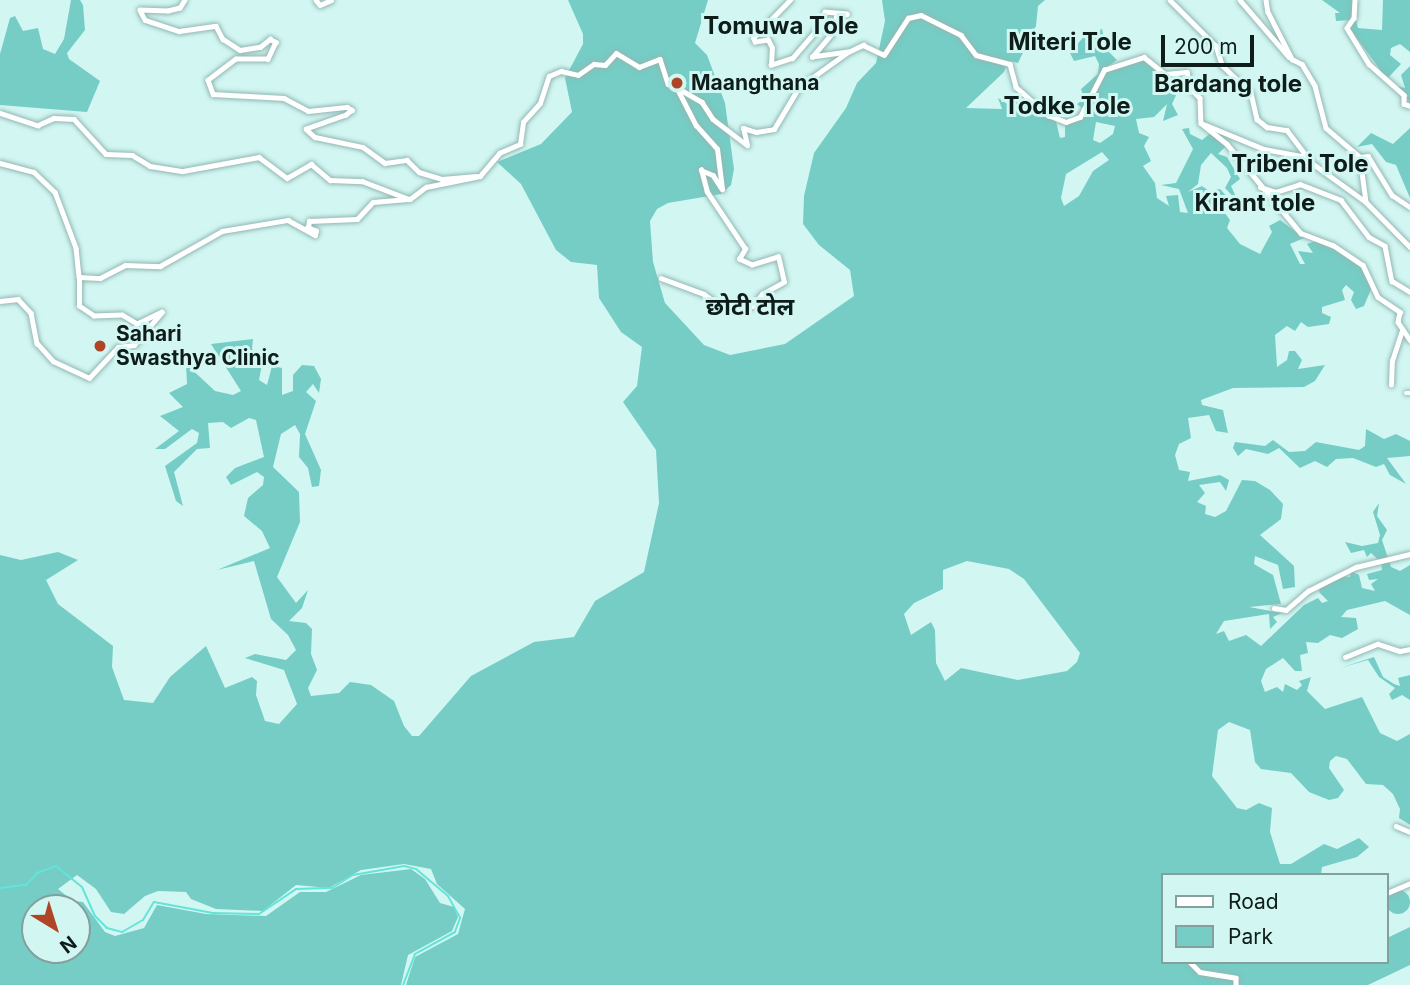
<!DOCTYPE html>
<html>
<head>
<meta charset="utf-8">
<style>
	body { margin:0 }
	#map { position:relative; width:1410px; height:985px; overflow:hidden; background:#d2f7f3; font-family:Inter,"Noto Sans Devanagari",sans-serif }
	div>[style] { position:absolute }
	.green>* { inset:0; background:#75cdc5 }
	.round { border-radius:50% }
	.stream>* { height:2px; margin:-1px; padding:0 1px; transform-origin:1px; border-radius:1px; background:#63e4d9 }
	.roads { filter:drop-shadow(0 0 2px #93b7b2) drop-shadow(0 0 2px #93b7b2) }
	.minor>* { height:4.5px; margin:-2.25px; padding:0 2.25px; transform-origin:2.25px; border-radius:2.25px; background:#fff }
	.dots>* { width:19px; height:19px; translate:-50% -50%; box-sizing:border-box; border:4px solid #d2f7f3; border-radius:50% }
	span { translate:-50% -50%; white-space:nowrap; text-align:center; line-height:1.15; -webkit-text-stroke:6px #d2f7f3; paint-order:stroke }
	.poi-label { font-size:21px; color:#0e1c1a; font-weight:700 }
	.left { translate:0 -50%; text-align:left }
	.quarter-label { font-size:24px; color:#0e1c1a; font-weight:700 }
	.legend { position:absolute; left:1161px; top:873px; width:228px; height:91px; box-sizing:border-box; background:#d2f7f3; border:2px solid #849f9c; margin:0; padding:9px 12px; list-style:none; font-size:21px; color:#0e1c1a }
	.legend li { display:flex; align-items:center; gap:14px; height:35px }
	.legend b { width:35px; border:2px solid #849f9c }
	.north { position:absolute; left:21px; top:894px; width:70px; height:70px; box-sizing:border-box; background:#d2f7f3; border:2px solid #849f9c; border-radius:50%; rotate:142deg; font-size:19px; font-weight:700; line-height:28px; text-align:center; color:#0e1c1a }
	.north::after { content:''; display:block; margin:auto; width:24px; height:32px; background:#ae4626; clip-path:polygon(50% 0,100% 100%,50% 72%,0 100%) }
	.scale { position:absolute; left:1161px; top:35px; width:93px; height:32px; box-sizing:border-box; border:4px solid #0e1c1a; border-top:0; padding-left:9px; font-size:21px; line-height:24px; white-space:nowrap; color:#0e1c1a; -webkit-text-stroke:5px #d2f7f3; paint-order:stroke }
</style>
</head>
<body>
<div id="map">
	<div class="green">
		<i style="clip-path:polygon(71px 0,80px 0,83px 5px,85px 30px,67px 53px,69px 59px,100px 81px,87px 112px,0 105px,0 54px,10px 18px,15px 16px,23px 31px,38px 28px,43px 49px,55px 54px,64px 39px)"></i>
		<i style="clip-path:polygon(evenodd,568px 0,708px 0,695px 43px,707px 55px,725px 103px,734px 169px,731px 185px,721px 194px,668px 203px,657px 209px,650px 221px,653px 262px,665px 303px,704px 345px,730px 355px,785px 344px,854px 296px,850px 270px,819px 245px,803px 224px,804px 196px,814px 153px,846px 108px,857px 83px,876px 63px,885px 21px,882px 0,1045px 0,1038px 6px,1036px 26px,1018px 63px,993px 57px,1006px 66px,1004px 72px,966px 108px,1002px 109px,998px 98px,1009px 105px,1025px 98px,1046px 118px,1056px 121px,1060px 138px,1065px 137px,1065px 123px,1080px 120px,1106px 71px,1143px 59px,1166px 76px,1184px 73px,1189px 87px,1178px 91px,1172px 104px,1178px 115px,1163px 121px,1167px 104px,1154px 117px,1136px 119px,1139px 133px,1149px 137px,1144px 146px,1151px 161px,1143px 166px,1155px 183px,1157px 198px,1169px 206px,1166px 196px,1178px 195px,1180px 212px,1188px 213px,1179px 189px,1161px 185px,1176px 183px,1193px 149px,1182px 129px,1189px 128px,1190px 134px,1202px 140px,1212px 132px,1227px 145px,1218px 154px,1227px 157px,1240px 179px,1231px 186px,1239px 203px,1225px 188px,1231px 177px,1227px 168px,1211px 153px,1201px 165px,1198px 184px,1188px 192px,1202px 186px,1209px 191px,1220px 189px,1233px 203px,1222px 209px,1230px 220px,1227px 228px,1240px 244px,1260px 254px,1272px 232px,1269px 226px,1280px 220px,1304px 238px,1290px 244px,1300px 264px,1305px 264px,1298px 251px,1313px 253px,1307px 244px,1318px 240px,1360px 262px,1372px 287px,1364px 306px,1356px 309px,1351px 300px,1354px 292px,1346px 285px,1342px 290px,1345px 300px,1322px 307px,1322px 313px,1331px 317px,1329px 324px,1308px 327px,1301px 322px,1295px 331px,1287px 326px,1275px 335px,1277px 367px,1287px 360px,1289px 351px,1295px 351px,1302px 360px,1298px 369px,1325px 365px,1315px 381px,1304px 387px,1233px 388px,1201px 400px,1202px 405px,1223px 410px,1228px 433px,1216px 431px,1209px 415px,1188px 418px,1191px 438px,1179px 444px,1175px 455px,1179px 470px,1190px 472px,1188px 481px,1220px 475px,1229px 480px,1226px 491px,1220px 482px,1199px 485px,1205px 493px,1197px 502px,1206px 506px,1205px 514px,1215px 517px,1226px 511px,1242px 480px,1255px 481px,1270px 490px,1283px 504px,1281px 519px,1260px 535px,1294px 566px,1295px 587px,1283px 589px,1278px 565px,1255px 556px,1254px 564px,1273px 575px,1281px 604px,1249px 607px,1282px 613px,1273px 617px,1277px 622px,1270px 629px,1269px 614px,1224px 621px,1216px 634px,1224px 631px,1229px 641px,1246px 635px,1261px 646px,1304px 605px,1318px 598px,1322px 603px,1328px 601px,1319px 592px,1320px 586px,1339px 576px,1350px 577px,1351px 571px,1359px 575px,1362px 588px,1375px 591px,1371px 584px,1378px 579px,1369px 580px,1367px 574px,1382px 570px,1381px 562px,1371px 553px,1367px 557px,1364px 550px,1351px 553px,1345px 542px,1362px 546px,1378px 543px,1380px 535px,1373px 512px,1379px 503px,1377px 516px,1387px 530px,1382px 540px,1391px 567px,1400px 571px,1410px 565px,1410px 615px,1385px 601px,1347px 610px,1341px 617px,1356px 618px,1358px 629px,1342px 638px,1330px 635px,1318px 643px,1306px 642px,1308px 653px,1300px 655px,1302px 671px,1295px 671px,1283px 658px,1266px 669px,1261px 681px,1265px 692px,1277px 687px,1283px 692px,1285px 684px,1297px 690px,1302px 685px,1299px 681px,1311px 677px,1307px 691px,1325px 709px,1362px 697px,1380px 733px,1397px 741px,1410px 734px,1410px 825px,1399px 818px,1400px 809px,1393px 794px,1383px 785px,1366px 784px,1347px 759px,1336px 756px,1330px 761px,1329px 768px,1344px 790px,1338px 798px,1329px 800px,1309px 792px,1291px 773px,1261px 769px,1255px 762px,1250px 730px,1229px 722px,1218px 730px,1212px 776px,1237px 808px,1246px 810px,1259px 803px,1272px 808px,1270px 832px,1280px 864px,1291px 864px,1324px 844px,1337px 849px,1359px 838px,1369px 847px,1357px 857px,1322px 867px,1321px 875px,1163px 875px,1163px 962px,1387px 962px,1387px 938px,1410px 927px,1410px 965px,1368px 985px,406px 985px,415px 957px,458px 934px,465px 909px,437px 884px,431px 869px,404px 864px,361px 870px,329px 888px,296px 885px,263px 911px,216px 909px,191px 899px,186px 892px,158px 891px,145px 896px,124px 914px,111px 912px,96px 889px,77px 875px,58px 889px,73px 901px,83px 902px,105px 932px,115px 936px,144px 928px,157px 905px,206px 914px,266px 916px,300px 892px,326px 892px,361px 875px,411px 869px,425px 879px,440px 903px,454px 907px,458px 917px,452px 931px,408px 955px,401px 985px,0 985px,0 555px,21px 560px,58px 552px,78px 560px,46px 580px,58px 604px,113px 646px,112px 667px,124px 700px,153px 703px,170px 677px,206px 646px,225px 688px,252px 677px,257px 681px,256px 695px,265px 721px,279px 724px,297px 704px,284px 670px,245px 658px,255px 654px,286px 660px,296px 650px,288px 635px,271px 619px,254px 561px,217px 570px,270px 548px,262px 531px,244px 516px,248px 498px,263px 485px,264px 477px,257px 472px,231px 485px,226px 477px,235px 468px,264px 457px,256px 420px,249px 418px,231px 428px,223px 422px,208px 423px,210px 448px,197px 449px,174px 472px,183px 506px,176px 501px,165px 466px,197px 443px,199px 433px,192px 429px,165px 449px,155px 449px,179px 431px,160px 416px,183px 407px,169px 393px,187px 384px,186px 364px,215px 391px,233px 395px,241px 391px,211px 344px,253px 339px,252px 349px,263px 359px,259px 380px,267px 385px,272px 366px,282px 368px,282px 395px,293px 391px,293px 375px,302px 365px,314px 366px,321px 379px,319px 393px,313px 384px,306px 392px,316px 401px,305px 434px,321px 470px,319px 486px,312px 487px,308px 468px,299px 457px,300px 434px,295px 425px,281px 434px,273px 467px,299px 492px,300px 522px,277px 577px,296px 603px,308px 590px,302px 608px,289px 621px,306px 623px,312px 629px,311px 654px,317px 670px,308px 688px,311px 696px,339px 693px,350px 682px,371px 685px,394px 701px,404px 726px,412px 736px,419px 736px,471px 676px,534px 642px,574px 637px,595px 601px,644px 572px,659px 503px,656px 450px,623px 402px,637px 386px,642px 347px,621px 332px,599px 298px,597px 265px,571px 262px,556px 250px,521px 184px,497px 162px,541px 144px,572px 112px,565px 78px,583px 44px,583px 34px,568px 0,1096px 122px,1115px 126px,1113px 134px,1100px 143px,1093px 140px,1096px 122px,568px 0,1102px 152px,1109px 160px,1093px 171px,1079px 196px,1064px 206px,1061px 198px,1066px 174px,1102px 152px,568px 0,967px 561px,1009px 569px,1024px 579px,1080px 653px,1077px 662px,1067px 671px,1018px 680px,961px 668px,945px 681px,936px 663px,935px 630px,931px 622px,911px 635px,904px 614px,914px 603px,943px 589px,943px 570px,967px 561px,568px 0,35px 908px,77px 908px,77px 950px,35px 950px,35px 908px)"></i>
		<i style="clip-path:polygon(1322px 0,1353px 0,1352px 20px,1336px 21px,1335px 13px,1340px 13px)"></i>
		<i style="clip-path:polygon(1383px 0,1410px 0,1410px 52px,1400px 44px,1391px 48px,1390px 55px,1401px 64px,1387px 79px,1347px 25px,1355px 16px,1358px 28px,1382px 30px)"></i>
		<i style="clip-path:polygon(1102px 29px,1107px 50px,1117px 60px,1107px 67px,1082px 108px,1077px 104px,1084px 99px,1081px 89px,1098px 74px,1099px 64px,1095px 56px,1074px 61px,1070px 53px,1086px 34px)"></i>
		<i style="clip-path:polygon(1410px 66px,1410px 105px,1405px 93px,1396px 86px,1405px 88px,1401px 75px)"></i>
		<i style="clip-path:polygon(1410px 128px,1410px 198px,1396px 165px,1386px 162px,1372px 144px,1357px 147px,1371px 133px,1393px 144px)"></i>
		<i style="clip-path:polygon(1366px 429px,1384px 439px,1396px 434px,1410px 441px,1410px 456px,1387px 458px,1406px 484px,1390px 475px,1384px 464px,1376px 467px,1353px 458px,1336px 459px,1327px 467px,1315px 461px,1300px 468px,1279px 448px,1268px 454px,1246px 449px,1238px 456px,1233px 448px,1235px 442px,1265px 446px,1273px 440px,1289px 452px,1305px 451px,1316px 442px,1359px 450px,1365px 446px)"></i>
		<i style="clip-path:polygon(1374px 657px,1383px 677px,1394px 684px,1400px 686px,1398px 678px,1410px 675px,1410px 700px,1402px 695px,1392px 700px,1389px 694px,1395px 688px,1379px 677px,1368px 660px,1340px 668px)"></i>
		<i class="round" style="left:1386px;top:890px;width:24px;height:24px"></i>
	</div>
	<div class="stream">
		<i style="left:0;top:888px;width:26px;rotate:-7deg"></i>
		<i style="left:26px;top:885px;width:16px;rotate:-47deg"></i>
		<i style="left:37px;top:873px;width:20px;rotate:-20deg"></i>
		<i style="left:56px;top:866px;width:33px;rotate:39deg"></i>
		<i style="left:82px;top:887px;width:32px;rotate:66deg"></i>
		<i style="left:95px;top:916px;width:17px;rotate:45deg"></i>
		<i style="left:107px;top:928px;width:16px;rotate:15deg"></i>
		<i style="left:122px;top:932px;width:24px;rotate:-30deg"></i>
		<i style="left:143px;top:920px;width:21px;rotate:-59deg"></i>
		<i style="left:154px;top:902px;width:60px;rotate:10.6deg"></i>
		<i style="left:213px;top:913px;width:46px;rotate:1.2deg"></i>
		<i style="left:259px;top:914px;width:45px;rotate:-34deg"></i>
		<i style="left:296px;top:889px;width:36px;rotate:-2deg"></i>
		<i style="left:332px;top:888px;width:25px;rotate:-32deg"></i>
		<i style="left:353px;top:875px;width:52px;rotate:-10deg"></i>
		<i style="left:404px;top:866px;width:12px;rotate:14deg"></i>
		<i style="left:416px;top:869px;width:42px;rotate:40.2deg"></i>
		<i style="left:448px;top:896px;width:25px;rotate:61deg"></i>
		<i style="left:460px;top:918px;width:15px;rotate:110deg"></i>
		<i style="left:455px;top:932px;width:46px;rotate:151.2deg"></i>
		<i style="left:415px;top:954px;width:33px;rotate:111deg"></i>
	</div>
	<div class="roads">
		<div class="minor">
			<i style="left:185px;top:0;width:9px;rotate:122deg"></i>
			<i style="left:180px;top:8px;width:12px;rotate:166deg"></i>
			<i style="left:168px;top:11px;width:28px;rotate:-178deg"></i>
			<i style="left:140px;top:10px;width:11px;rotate:63deg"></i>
			<i style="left:145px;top:20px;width:36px;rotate:18deg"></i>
			<i style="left:179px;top:31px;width:37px;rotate:-8deg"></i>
			<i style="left:216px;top:26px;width:15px;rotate:62deg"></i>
			<i style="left:223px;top:39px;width:20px;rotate:33deg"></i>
			<i style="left:240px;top:50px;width:20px;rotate:-9deg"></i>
			<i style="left:260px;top:47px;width:13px;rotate:-39deg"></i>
			<i style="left:270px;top:39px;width:7px;rotate:27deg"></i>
			<i style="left:276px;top:42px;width:19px;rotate:115deg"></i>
			<i style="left:268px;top:59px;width:32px;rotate:180deg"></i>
			<i style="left:236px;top:59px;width:35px;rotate:143deg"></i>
			<i style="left:208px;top:80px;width:15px;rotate:70deg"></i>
			<i style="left:213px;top:94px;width:71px;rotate:3.2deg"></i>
			<i style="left:284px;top:98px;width:27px;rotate:28deg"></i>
			<i style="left:308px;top:111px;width:39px;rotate:-6deg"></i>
			<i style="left:347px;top:107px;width:6px;rotate:31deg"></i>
			<i style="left:352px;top:110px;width:8px;rotate:140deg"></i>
			<i style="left:346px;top:115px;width:42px;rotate:160.7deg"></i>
			<i style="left:306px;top:129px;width:12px;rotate:42deg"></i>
			<i style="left:315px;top:137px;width:49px;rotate:11.8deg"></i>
			<i style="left:363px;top:147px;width:27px;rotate:36deg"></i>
			<i style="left:385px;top:163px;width:22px;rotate:-8deg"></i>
			<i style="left:407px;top:160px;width:17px;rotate:45deg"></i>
			<i style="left:419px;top:172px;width:24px;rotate:17deg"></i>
			<i style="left:442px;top:179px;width:34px;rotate:-5deg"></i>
			<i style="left:316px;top:0;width:6px;rotate:51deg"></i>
			<i style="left:320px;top:5px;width:12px;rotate:-24deg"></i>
			<i style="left:1170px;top:0;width:65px;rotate:45deg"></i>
			<i style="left:1216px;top:46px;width:20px;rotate:72deg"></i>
			<i style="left:1222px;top:65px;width:40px;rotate:44deg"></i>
			<i style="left:1251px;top:93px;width:27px;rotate:77deg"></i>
			<i style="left:1257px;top:119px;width:13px;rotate:39deg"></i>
			<i style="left:1267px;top:127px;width:20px;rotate:9deg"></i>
			<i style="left:1287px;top:130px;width:41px;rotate:52.9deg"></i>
			<i style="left:1312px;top:163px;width:67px;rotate:35.8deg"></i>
			<i style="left:1240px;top:0;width:75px;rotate:49.3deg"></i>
			<i style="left:1266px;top:0;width:12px;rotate:81deg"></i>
			<i style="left:1268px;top:12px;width:53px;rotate:62.9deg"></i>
			<i style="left:1292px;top:59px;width:11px;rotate:27deg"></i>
			<i style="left:1302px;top:64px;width:26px;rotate:59deg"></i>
			<i style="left:1315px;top:86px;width:43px;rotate:75.3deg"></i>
			<i style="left:1326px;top:128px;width:45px;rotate:40.5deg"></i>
			<i style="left:1360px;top:157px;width:8px;rotate:-7deg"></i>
			<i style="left:1368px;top:156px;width:46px;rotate:58.4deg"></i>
			<i style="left:1392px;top:195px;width:22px;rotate:34deg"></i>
			<i style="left:1355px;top:0;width:18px;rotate:93deg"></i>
			<i style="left:1354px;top:18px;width:12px;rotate:125deg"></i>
			<i style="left:1347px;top:28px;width:42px;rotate:58.6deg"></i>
			<i style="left:1369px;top:64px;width:47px;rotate:41.5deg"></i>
			<i style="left:1404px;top:95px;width:9px;rotate:90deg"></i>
			<i style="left:1404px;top:104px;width:6px;rotate:18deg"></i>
			<i style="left:848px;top:52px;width:17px;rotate:-25deg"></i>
			<i style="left:863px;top:45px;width:23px;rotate:25deg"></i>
			<i style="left:884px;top:55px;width:44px;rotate:-57deg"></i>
			<i style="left:908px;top:18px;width:13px;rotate:-13deg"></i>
			<i style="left:921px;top:15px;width:45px;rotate:26.6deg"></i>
			<i style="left:961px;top:35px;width:25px;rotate:53deg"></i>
			<i style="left:976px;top:55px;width:35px;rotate:15deg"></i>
			<i style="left:1010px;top:64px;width:24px;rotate:75deg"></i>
			<i style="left:1016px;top:87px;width:43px;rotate:41.2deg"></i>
			<i style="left:1048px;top:115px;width:19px;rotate:21deg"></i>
			<i style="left:1066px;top:122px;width:15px;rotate:-20deg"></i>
			<i style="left:1080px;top:117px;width:53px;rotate:-62.9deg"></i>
			<i style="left:1104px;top:70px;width:42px;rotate:-18deg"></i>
			<i style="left:1144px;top:57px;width:27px;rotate:39deg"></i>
			<i style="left:1165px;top:74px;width:22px;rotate:-5deg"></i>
			<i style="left:1187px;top:72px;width:19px;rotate:74deg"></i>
			<i style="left:1192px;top:90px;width:11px;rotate:45deg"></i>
			<i style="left:1200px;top:98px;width:25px;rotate:88deg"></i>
			<i style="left:0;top:113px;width:40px;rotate:18deg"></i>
			<i style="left:38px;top:125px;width:17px;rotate:-24deg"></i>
			<i style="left:54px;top:118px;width:20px;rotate:3deg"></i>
			<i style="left:74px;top:119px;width:47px;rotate:47.6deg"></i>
			<i style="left:106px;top:154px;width:26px;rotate:2deg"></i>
			<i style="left:132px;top:155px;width:21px;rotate:31deg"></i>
			<i style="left:150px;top:166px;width:33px;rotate:9deg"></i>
			<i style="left:183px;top:171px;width:77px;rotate:-10.4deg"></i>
			<i style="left:259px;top:157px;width:35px;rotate:37deg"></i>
			<i style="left:287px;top:178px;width:28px;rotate:-30deg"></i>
			<i style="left:311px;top:164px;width:25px;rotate:40deg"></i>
			<i style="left:330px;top:180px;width:32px;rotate:2deg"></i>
			<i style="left:362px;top:181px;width:50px;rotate:21deg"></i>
			<i style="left:1201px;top:123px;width:33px;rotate:39deg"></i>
			<i style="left:1227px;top:144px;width:116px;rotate:50.3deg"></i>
			<i style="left:1301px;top:233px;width:34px;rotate:21deg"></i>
			<i style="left:1333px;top:245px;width:36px;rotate:34deg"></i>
			<i style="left:1363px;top:265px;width:35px;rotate:65deg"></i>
			<i style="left:1378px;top:297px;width:27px;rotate:34deg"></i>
			<i style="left:1400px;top:312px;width:10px;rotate:101deg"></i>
			<i style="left:1398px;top:322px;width:22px;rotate:56deg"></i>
			<i style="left:1201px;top:123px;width:68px;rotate:22.4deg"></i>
			<i style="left:1264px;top:149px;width:44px;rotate:10.5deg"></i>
			<i style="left:1360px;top:157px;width:45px;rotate:82.4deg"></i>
			<i style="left:1366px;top:202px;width:63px;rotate:45.6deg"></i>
			<i style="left:0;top:163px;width:35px;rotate:15deg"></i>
			<i style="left:34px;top:172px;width:29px;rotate:44deg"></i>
			<i style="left:55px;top:192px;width:60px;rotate:69.4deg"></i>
			<i style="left:76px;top:248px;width:29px;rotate:84deg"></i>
			<i style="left:1260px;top:187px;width:17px;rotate:17deg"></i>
			<i style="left:1276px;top:192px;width:25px;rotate:-18deg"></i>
			<i style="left:1300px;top:184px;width:44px;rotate:21.3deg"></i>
			<i style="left:1341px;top:200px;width:46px;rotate:52.9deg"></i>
			<i style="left:1369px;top:237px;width:18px;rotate:29deg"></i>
			<i style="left:1385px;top:246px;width:36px;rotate:79deg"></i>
			<i style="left:1392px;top:281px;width:21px;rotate:31deg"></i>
			<i style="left:661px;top:278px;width:46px;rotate:20.4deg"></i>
			<i style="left:704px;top:294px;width:24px;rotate:35deg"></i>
			<i style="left:724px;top:308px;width:28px;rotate:-4deg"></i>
			<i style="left:752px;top:306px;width:16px;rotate:-50deg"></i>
			<i style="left:762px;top:294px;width:25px;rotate:-29deg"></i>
			<i style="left:784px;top:282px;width:26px;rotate:-103deg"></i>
			<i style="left:778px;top:257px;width:27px;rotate:163deg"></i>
			<i style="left:752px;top:265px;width:14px;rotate:-155deg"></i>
			<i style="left:739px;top:259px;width:12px;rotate:-59deg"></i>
			<i style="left:745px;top:249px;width:69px;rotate:-123.7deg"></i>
			<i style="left:707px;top:192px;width:23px;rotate:-105deg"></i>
			<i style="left:701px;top:170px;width:13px;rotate:23deg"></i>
			<i style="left:713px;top:175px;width:17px;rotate:57deg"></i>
			<i style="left:722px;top:189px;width:40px;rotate:-97.1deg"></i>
			<i style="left:717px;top:149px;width:31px;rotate:-132deg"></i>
			<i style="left:696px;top:126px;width:44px;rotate:-117.1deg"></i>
			<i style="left:676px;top:87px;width:30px;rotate:30deg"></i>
			<i style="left:702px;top:102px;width:20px;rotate:57deg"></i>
			<i style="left:713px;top:119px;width:43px;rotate:37.4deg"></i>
			<i style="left:747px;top:145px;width:17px;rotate:-103deg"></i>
			<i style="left:743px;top:128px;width:14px;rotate:17deg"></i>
			<i style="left:756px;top:132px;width:18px;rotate:-9deg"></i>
			<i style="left:774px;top:129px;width:49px;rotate:-59.2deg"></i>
			<i style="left:799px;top:87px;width:60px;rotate:-35.5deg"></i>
			<i style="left:848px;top:52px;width:36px;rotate:172deg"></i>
			<i style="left:812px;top:57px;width:31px;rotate:-50deg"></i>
			<i style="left:832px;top:33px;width:16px;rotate:-76deg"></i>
			<i style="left:836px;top:17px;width:11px;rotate:-15deg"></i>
			<i style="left:847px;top:14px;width:22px;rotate:-175deg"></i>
			<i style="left:825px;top:12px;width:10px;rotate:96deg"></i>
			<i style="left:824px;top:22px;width:48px;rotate:130.7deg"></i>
			<i style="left:793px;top:58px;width:23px;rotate:162deg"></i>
			<i style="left:771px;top:65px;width:17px;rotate:-87deg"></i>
			<i style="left:772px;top:48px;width:9px;rotate:-117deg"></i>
			<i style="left:768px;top:40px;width:13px;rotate:171deg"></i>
			<i style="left:755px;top:42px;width:4px;rotate:-117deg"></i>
			<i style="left:753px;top:38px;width:53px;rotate:-45.8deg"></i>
			<i style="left:0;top:301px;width:18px;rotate:-6deg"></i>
			<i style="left:18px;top:299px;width:19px;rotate:47deg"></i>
			<i style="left:31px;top:313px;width:31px;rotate:79deg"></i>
			<i style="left:37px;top:343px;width:24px;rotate:48deg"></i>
			<i style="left:53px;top:361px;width:40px;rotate:25deg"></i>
			<i style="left:89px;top:378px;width:42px;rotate:-46.9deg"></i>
			<i style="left:118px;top:347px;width:16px;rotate:-7deg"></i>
			<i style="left:134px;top:345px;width:43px;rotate:-49.7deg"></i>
			<i style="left:162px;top:312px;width:28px;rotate:154deg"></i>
			<i style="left:137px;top:324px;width:17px;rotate:-149deg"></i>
			<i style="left:122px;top:315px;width:28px;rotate:178deg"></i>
			<i style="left:94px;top:316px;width:18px;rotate:-146deg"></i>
			<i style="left:79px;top:306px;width:29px;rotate:-90deg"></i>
			<i style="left:79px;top:277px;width:21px;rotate:3deg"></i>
			<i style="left:100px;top:278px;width:28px;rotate:-27deg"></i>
			<i style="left:125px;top:265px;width:35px;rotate:2deg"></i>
			<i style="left:160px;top:266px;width:71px;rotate:-29.4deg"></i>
			<i style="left:222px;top:231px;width:67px;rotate:-9.5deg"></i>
			<i style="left:288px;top:220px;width:31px;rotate:29deg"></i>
			<i style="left:315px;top:235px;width:4px;rotate:-76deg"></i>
			<i style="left:316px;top:231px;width:9px;rotate:-159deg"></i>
			<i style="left:308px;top:228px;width:7px;rotate:-82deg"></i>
			<i style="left:309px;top:221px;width:48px;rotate:-2.4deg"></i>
			<i style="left:357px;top:219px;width:23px;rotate:-47deg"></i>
			<i style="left:373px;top:202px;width:37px;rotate:-5deg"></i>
			<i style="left:410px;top:199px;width:20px;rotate:-37deg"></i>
			<i style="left:426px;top:187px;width:55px;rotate:-11.5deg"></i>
			<i style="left:480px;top:176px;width:30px;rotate:-50deg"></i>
			<i style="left:499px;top:153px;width:23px;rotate:-23deg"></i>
			<i style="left:520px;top:144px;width:22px;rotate:-82deg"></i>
			<i style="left:523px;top:122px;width:25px;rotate:-48deg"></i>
			<i style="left:540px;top:103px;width:28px;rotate:-72deg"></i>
			<i style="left:549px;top:76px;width:13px;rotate:-23deg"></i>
			<i style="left:561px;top:71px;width:17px;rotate:13deg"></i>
			<i style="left:578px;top:75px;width:19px;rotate:-35deg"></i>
			<i style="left:594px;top:64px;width:11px;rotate:5deg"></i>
			<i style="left:605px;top:65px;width:16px;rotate:-47deg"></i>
			<i style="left:616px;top:53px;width:27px;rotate:31deg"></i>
			<i style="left:639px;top:67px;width:22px;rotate:-21deg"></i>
			<i style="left:660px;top:59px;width:26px;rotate:72deg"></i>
			<i style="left:668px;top:84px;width:9px;rotate:21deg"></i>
			<i style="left:1391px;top:385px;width:24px;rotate:-88deg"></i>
			<i style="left:1392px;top:361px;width:32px;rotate:-72deg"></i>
			<i style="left:1406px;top:393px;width:4px"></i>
			<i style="left:1274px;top:608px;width:12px;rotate:9deg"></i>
			<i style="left:1286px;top:610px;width:29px;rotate:-41deg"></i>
			<i style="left:1308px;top:591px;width:54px;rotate:-26.6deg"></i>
			<i style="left:1356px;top:567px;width:56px;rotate:-13.5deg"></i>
			<i style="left:1345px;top:657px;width:35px;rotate:-22deg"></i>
			<i style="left:1378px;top:644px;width:23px;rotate:18deg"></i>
			<i style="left:1400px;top:651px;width:10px;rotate:-11deg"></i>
			<i style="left:1396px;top:826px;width:15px;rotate:23deg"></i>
			<i style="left:1387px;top:893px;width:25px;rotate:-23deg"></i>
			<i style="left:1190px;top:962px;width:14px;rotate:45deg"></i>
			<i style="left:1200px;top:972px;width:36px;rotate:9deg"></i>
			<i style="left:1236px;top:978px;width:7px;rotate:90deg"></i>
		</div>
	</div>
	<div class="dots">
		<i style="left:677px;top:83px;background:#ae4626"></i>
		<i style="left:100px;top:346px;background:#ae4626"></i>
	</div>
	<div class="poi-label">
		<span class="left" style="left:691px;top:83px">Maangthana</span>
		<span class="left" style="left:116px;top:346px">Sahari<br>Swasthya Clinic</span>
	</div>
	<div class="quarter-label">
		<span style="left:781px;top:26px">Tomuwa Tole</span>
		<span style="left:1070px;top:42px">Miteri Tole</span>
		<span style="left:1228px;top:84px">Bardang tole</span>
		<span style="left:1067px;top:106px">Todke Tole</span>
		<span style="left:1300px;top:164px">Tribeni Tole</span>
		<span style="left:1255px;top:203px">Kirant tole</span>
		<span style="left:750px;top:307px">छोटी टोल</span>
	</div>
	<ul class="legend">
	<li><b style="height:9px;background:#fff"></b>Road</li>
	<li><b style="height:19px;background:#75cdc5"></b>Park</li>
	</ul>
	<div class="north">N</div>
	<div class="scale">200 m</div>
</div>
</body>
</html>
